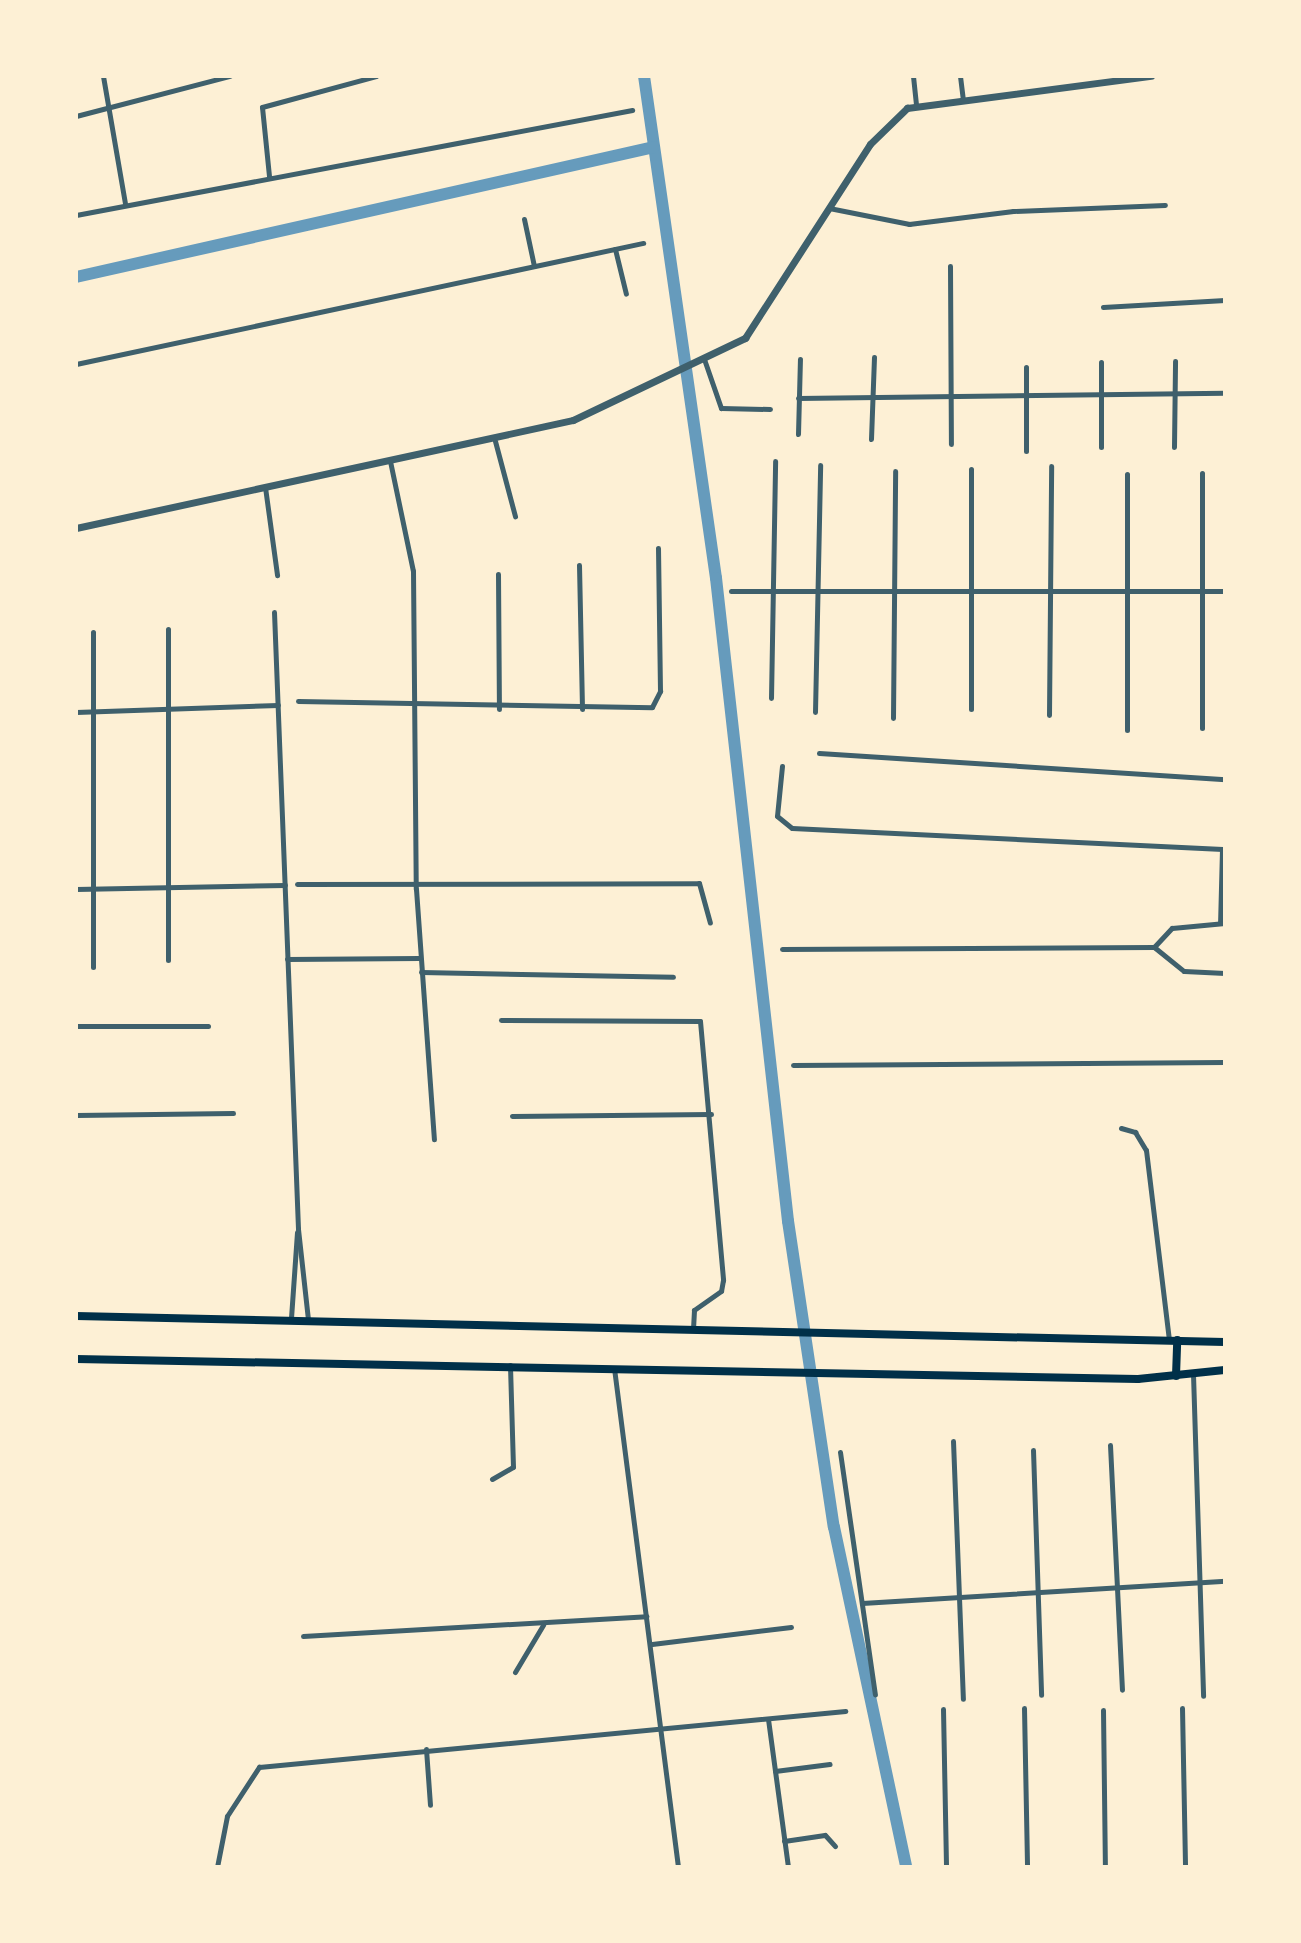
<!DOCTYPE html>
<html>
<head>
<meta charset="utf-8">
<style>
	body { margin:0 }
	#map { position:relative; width:1301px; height:1943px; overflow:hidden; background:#fdf0d5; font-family:"IBM Plex Sans",sans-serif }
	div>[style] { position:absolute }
	.canal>* { height:12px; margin:-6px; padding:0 6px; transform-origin:6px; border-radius:6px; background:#669bbc }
	.minor>* { height:5px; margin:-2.5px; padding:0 2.5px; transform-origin:2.5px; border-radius:2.5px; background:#3f606c }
	.tertiary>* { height:7px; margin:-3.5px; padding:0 3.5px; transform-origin:3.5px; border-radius:3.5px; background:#3f606c }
	.secondary>* { height:8px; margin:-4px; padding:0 4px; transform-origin:4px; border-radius:4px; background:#003049 }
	span { translate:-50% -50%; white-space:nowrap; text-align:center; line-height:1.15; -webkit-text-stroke:8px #fdf0d5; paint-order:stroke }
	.frame { position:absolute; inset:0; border:78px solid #fdf0d5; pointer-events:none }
</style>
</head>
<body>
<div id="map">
	<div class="canal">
		<i style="left:644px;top:76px;width:507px;rotate:81.84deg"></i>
		<i style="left:716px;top:578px;width:647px;rotate:83.61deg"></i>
		<i style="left:788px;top:1221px;width:309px;rotate:81.5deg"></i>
		<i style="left:834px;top:1527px;width:348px;rotate:78deg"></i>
		<i style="left:76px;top:277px;width:592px;rotate:-12.68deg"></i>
	</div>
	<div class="minor">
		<i style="left:103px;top:76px;width:129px;rotate:80.2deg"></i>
		<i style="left:913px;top:76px;width:29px;rotate:84deg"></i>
		<i style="left:960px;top:76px;width:24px;rotate:83deg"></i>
		<i style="left:76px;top:116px;width:159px;rotate:-14.6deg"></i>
		<i style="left:269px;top:176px;width:69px;rotate:-95.8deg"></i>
		<i style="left:262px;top:107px;width:118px;rotate:-15.2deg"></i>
		<i style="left:829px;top:208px;width:82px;rotate:11.3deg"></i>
		<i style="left:909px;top:224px;width:105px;rotate:-7.1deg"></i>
		<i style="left:1013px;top:211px;width:152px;rotate:-2.3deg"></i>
		<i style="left:76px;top:215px;width:566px;rotate:-10.69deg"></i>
		<i style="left:524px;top:219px;width:48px;rotate:78deg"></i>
		<i style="left:615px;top:249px;width:46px;rotate:76.3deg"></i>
		<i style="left:950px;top:266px;width:178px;rotate:89.7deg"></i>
		<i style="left:1103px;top:307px;width:122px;rotate:-3.3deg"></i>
		<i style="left:704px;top:359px;width:52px;rotate:70.9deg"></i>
		<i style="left:721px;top:408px;width:49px;rotate:1.2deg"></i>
		<i style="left:76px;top:364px;width:580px;rotate:-12.05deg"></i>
		<i style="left:798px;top:398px;width:427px;rotate:-0.7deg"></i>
		<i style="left:798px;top:434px;width:75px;rotate:-88.5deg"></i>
		<i style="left:871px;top:439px;width:82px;rotate:-87.9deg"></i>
		<i style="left:495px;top:441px;width:78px;rotate:75.1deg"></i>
		<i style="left:1101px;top:447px;width:85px;rotate:-90deg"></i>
		<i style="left:1174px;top:447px;width:86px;rotate:-89.3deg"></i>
		<i style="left:1026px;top:451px;width:84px;rotate:-90deg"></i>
		<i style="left:390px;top:461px;width:112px;rotate:78.2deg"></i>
		<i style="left:413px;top:571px;width:318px;rotate:89.5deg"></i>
		<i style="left:416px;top:889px;width:251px;rotate:85.9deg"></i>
		<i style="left:1127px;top:474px;width:256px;rotate:90deg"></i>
		<i style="left:265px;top:487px;width:89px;rotate:82.2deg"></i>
		<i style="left:579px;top:565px;width:144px;rotate:88.8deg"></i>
		<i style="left:498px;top:574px;width:135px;rotate:89.6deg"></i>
		<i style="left:731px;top:591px;width:494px"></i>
		<i style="left:274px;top:612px;width:617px;rotate:87.77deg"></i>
		<i style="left:298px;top:1229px;width:91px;rotate:83.7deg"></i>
		<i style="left:168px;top:629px;width:331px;rotate:90deg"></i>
		<i style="left:771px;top:698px;width:237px;rotate:-89deg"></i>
		<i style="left:298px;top:701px;width:354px;rotate:1deg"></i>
		<i style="left:652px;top:707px;width:18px;rotate:-63deg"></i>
		<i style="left:660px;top:691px;width:143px;rotate:-90.8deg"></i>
		<i style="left:971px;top:709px;width:240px;rotate:-90deg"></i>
		<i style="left:76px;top:712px;width:202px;rotate:-2deg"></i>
		<i style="left:815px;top:712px;width:247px;rotate:-88.8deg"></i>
		<i style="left:1049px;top:715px;width:249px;rotate:-89.5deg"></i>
		<i style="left:893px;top:718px;width:247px;rotate:-89.5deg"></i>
		<i style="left:1202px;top:728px;width:255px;rotate:-90deg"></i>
		<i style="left:819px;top:753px;width:407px;rotate:3.7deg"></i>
		<i style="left:782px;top:766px;width:50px;rotate:95.7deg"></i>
		<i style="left:777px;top:816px;width:19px;rotate:39deg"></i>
		<i style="left:792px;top:828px;width:431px;rotate:2.8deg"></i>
		<i style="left:1222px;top:849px;width:74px;rotate:91.5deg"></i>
		<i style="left:297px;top:884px;width:402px;rotate:-0.1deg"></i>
		<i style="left:699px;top:883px;width:41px;rotate:74.6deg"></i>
		<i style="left:76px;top:889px;width:209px;rotate:-1.1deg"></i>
		<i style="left:1154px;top:947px;width:26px;rotate:-47deg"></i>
		<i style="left:1172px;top:928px;width:53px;rotate:-5.4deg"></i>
		<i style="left:782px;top:949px;width:372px;rotate:-0.3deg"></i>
		<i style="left:1154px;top:947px;width:38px;rotate:39deg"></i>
		<i style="left:1184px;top:971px;width:41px;rotate:2.8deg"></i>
		<i style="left:287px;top:959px;width:132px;rotate:-0.4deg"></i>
		<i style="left:93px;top:967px;width:335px;rotate:-90deg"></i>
		<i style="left:421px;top:972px;width:252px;rotate:1.1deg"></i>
		<i style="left:501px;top:1020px;width:199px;rotate:0.3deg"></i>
		<i style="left:700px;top:1021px;width:260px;rotate:84.9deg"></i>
		<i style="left:723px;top:1280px;width:11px;rotate:100deg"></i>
		<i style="left:721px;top:1291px;width:33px;rotate:145deg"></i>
		<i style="left:694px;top:1310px;width:17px;rotate:93deg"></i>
		<i style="left:76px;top:1026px;width:132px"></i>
		<i style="left:793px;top:1065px;width:432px;rotate:-0.4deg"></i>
		<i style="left:76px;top:1115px;width:157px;rotate:-0.7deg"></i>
		<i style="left:512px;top:1116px;width:199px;rotate:-0.6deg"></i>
		<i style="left:1121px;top:1128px;width:15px;rotate:16deg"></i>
		<i style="left:1135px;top:1132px;width:21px;rotate:59deg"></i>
		<i style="left:1146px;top:1150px;width:191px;rotate:83.1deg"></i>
		<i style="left:291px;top:1318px;width:86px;rotate:-86deg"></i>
		<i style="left:614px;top:1368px;width:503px;rotate:82.69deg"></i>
		<i style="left:1193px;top:1374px;width:322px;rotate:88.2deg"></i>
		<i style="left:953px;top:1441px;width:258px;rotate:87.8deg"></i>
		<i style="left:1110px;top:1445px;width:245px;rotate:87.2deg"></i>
		<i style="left:1033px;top:1450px;width:245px;rotate:88.1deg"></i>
		<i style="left:840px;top:1452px;width:245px;rotate:81.8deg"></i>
		<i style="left:492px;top:1479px;width:24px;rotate:-30deg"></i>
		<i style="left:513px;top:1467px;width:102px;rotate:-91.7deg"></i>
		<i style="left:862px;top:1603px;width:364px;rotate:-3.5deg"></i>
		<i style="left:303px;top:1636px;width:344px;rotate:-3.3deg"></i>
		<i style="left:652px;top:1644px;width:140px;rotate:-7deg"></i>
		<i style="left:515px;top:1672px;width:55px;rotate:-59.2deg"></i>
		<i style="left:1024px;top:1708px;width:159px;rotate:88.9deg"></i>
		<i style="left:1182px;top:1708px;width:159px;rotate:88.9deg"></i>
		<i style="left:943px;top:1709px;width:158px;rotate:88.9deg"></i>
		<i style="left:1103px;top:1710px;width:157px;rotate:89.3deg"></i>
		<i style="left:768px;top:1719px;width:149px;rotate:82.3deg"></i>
		<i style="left:426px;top:1749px;width:56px;rotate:85.9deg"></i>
		<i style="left:775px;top:1771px;width:55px;rotate:-7.3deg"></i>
		<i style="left:784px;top:1841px;width:41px;rotate:-8.3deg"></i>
		<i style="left:825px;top:1835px;width:15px;rotate:48deg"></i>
		<i style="left:217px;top:1867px;width:52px;rotate:-78.9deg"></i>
		<i style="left:227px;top:1816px;width:59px;rotate:-56.9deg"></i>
		<i style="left:259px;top:1767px;width:589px;rotate:-5.46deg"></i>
	</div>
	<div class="tertiary">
		<i style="left:76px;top:528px;width:509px;rotate:-12.26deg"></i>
		<i style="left:573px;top:420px;width:191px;rotate:-25.5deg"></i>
		<i style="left:745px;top:338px;width:231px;rotate:-57.2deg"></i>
		<i style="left:870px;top:144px;width:52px;rotate:-44.2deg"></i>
		<i style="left:907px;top:108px;width:246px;rotate:-7.5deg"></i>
	</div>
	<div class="secondary">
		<i style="left:76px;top:1316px;width:1149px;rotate:1.3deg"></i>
		<i style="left:76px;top:1359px;width:1062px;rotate:1.08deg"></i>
		<i style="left:1138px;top:1379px;width:87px;rotate:-5.9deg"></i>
		<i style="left:1176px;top:1376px;width:36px;rotate:-88deg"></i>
	</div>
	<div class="frame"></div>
</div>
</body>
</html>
